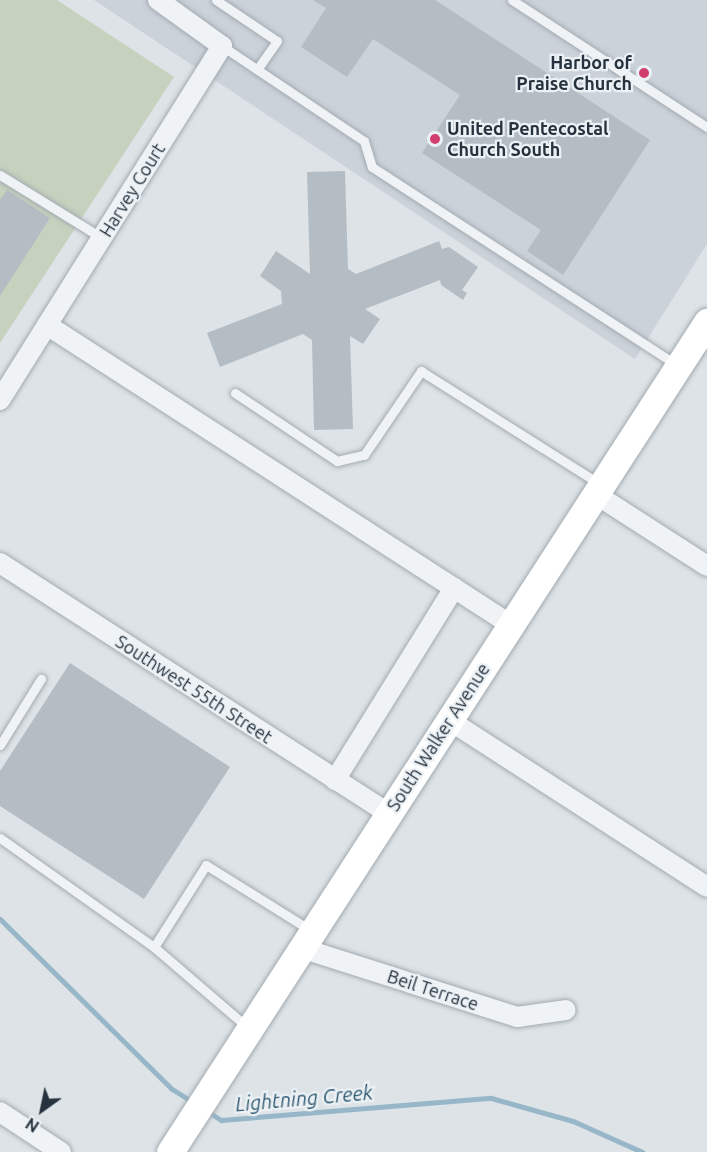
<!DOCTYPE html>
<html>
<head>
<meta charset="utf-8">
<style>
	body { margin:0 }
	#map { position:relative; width:707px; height:1152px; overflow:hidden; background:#dde3e7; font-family:Ubuntu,sans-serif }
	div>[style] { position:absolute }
	.built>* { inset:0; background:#cbd2d9 }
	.green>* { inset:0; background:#c6d1be }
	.stream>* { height:5px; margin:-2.5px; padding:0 2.5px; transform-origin:2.5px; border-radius:2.5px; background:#97b7c8 }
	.building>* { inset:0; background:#b4bdc4 }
	.roads { filter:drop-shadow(0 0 2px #a2abb1) drop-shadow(0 0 2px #a2abb1) }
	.service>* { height:9px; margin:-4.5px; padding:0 4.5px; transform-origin:4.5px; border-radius:4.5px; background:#f0f3f6 }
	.minor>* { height:20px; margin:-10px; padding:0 10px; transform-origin:10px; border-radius:10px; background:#f0f3f6 }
	.secondary>* { height:27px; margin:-13.5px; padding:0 13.5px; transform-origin:13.5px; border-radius:13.5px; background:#fff }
	.dots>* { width:16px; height:16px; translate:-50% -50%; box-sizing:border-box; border:3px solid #ecf1f5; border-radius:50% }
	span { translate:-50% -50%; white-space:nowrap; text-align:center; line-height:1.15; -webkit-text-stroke:4.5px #ecf1f5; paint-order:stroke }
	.poi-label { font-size:18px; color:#26333e; font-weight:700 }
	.right { translate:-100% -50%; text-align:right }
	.left { translate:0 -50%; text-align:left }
	.street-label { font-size:18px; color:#26333e }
	.water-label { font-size:20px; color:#305972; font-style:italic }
	.north { position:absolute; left:12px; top:1080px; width:60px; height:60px; -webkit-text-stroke:4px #ecf1f5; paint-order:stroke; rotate:213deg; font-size:16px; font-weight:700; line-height:24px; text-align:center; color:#26333e }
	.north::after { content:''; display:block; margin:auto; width:21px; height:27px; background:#26333e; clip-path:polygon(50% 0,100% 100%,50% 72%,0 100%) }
</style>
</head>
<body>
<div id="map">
	<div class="built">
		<i style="clip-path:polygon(94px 0,707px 0,707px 244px,635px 359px)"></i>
	</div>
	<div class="green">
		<i style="clip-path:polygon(0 0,57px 0,174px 77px,0 343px)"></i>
	</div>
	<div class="stream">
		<i style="left:0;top:919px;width:242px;rotate:44.7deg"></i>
		<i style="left:172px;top:1089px;width:26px;rotate:32deg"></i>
		<i style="left:207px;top:1111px;width:17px;rotate:33deg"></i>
		<i style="left:221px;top:1120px;width:271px;rotate:-4.7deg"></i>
		<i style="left:491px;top:1098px;width:85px;rotate:15.7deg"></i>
		<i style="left:573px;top:1121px;width:76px;rotate:24.2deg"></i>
	</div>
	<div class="building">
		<i style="clip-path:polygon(313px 0,435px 0,650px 140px,563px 275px,527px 251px,541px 230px,422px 153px,460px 95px,373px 39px,347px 77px,301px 47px,326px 8px)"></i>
		<i style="clip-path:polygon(345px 171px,348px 269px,356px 274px,439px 241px,442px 249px,449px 247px,478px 267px,462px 290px,467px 293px,463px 300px,441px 285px,440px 280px,365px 309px,380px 319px,363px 344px,350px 336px,353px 429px,314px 430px,312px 340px,303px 334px,220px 367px,207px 333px,282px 304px,281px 291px,260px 276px,276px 251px,310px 274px,307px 172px)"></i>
		<i style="clip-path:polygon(7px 190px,50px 218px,0 296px,0 200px)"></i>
		<i style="clip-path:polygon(70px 663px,230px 767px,144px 899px,0 806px,0 771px)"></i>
	</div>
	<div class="roads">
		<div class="service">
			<i style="left:216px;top:0;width:73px;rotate:33.9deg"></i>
			<i style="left:277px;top:41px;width:35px;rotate:125deg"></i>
			<i style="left:512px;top:0;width:233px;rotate:33.1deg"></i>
			<i style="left:222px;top:46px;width:171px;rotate:33.8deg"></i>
			<i style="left:364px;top:141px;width:27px;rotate:73deg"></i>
			<i style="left:372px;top:167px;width:364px;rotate:33deg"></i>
			<i style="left:0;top:175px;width:120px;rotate:31.7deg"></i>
			<i style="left:235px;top:393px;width:123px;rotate:33.7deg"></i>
			<i style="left:337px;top:461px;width:28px;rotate:-13deg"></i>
			<i style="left:364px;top:455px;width:102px;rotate:-55.8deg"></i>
			<i style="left:421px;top:371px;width:212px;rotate:32.3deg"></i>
			<i style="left:0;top:745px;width:78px;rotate:-58.2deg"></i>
			<i style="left:0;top:838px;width:189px;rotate:35.3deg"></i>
			<i style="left:154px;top:947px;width:123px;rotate:40.7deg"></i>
			<i style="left:154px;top:947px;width:97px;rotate:-57.6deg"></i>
			<i style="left:206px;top:865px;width:123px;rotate:32deg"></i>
		</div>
		<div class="minor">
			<i style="left:47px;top:325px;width:553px;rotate:32.88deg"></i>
			<i style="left:0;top:400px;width:418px;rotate:-57.9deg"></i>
			<i style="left:222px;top:46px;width:79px;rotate:-144.3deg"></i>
			<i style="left:597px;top:495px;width:131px;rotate:32.8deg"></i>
			<i style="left:0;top:563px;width:463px;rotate:32.8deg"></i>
			<i style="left:449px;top:720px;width:307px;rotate:32.9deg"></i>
			<i style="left:335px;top:780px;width:226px;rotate:-58.2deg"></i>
			<i style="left:301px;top:948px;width:227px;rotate:17.7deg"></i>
			<i style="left:517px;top:1017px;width:49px;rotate:-8.1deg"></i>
			<i style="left:0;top:1112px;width:73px;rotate:33.3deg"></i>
		</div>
		<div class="secondary">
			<i style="left:170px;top:1152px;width:989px;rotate:-57.1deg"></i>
		</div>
	</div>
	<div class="dots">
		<i style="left:644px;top:73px;background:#d03f6d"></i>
		<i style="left:435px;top:139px;background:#d03f6d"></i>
	</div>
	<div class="poi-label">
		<span class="right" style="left:632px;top:73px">Harbor of<br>Praise Church</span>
		<span class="left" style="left:447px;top:139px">United Pentecostal<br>Church South</span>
	</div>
	<div class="street-label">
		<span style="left:132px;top:190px;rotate:-58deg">Harvey Court</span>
		<span style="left:194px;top:689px;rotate:33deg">Southwest 55th Street</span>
		<span style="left:438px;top:737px;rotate:-57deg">South Walker Avenue</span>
		<span style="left:433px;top:990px;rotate:18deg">Beil Terrace</span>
	</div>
	<div class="water-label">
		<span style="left:304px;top:1098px;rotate:-5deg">Lightning Creek</span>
	</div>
	<div class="north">N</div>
</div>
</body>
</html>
